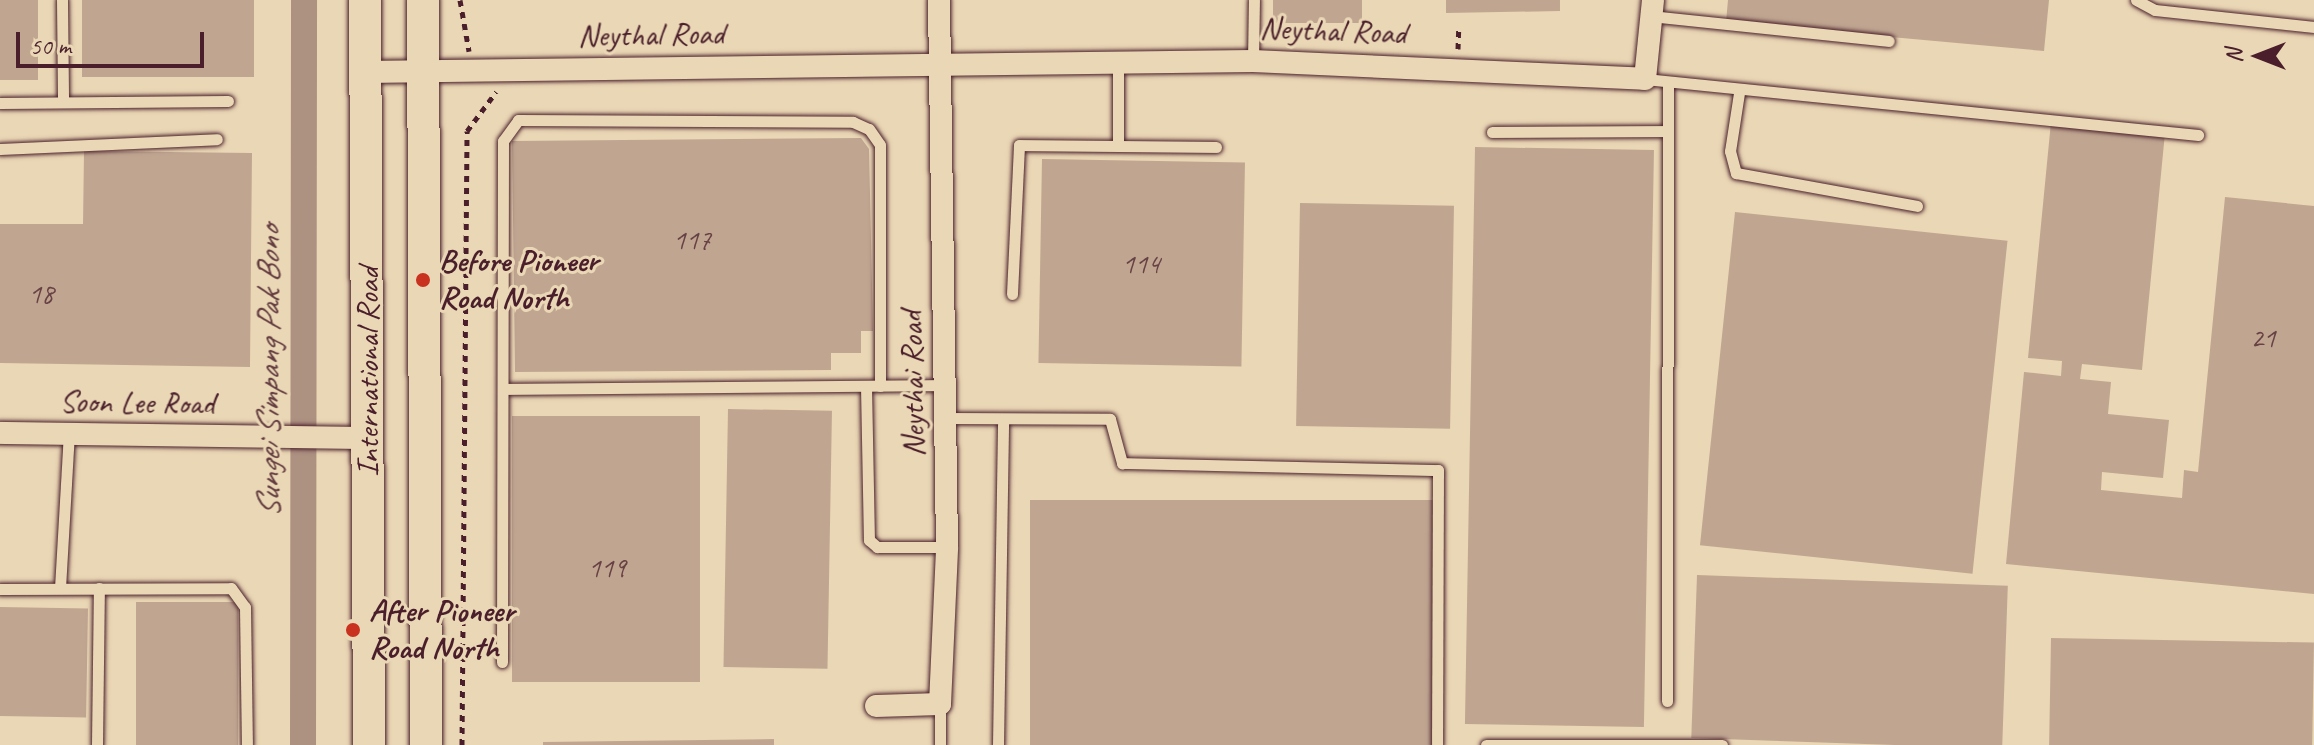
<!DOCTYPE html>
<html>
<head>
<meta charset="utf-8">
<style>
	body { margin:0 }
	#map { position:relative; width:2314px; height:745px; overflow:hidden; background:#ead7b5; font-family:Caveat,sans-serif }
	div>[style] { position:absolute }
	.canal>* { height:26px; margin:-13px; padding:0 13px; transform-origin:13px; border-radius:13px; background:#ad9181 }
	.building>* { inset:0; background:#c0a691; transform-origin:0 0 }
	.path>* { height:5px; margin-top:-2.5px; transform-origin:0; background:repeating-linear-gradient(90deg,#4a1f2b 0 6px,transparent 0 12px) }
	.roads { filter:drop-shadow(0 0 2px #4a1f2b) drop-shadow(0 0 2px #4a1f2b) }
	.lane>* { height:11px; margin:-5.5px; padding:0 5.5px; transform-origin:5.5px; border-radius:5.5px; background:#ead7b5 }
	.street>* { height:22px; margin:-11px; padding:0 11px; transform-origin:11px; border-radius:11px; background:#ead7b5 }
	.secondary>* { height:32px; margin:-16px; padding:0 16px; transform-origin:16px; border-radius:16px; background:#ead7b5 }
	.dots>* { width:22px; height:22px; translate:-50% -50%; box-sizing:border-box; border:4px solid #ead7b5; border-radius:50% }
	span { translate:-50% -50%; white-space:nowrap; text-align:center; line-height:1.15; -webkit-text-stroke:6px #ead7b5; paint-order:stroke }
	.number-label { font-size:28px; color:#684144 }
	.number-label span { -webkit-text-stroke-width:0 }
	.street-label { font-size:32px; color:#4a1f2b }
	.poi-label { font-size:32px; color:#4a1f2b; font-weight:700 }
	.left { translate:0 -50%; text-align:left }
	.water-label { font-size:34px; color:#633c40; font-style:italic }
	.north { position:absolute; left:2218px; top:16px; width:80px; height:80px; -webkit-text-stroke:6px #ead7b5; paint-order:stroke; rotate:270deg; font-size:22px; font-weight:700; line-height:32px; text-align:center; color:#4a1f2b }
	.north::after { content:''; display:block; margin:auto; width:28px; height:36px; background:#4a1f2b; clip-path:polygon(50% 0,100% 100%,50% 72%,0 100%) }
	.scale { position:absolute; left:16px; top:32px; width:188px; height:36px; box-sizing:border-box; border:4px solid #4a1f2b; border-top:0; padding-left:10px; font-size:24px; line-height:28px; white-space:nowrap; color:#4a1f2b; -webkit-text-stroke:6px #ead7b5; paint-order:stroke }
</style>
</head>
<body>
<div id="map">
	<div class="canal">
		<i style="left:303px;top:745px;width:745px;rotate:-89.92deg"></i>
	</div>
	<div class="building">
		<i style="left:0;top:0;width:38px;height:80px"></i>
		<i style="left:82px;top:0;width:172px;height:77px"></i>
		<i style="left:1273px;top:0;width:89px;height:23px"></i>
		<i style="clip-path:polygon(1446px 0,1560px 0,1560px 11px,1446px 13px)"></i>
		<i style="clip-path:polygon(1728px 0,2049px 0,2044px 51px,1726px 22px)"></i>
		<i style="clip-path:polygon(2051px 122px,2165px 133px,2142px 370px,2082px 364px,2080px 379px,2111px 382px,2108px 414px,2169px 420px,2163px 478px,2102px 472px,2101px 490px,2182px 498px,2184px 470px,2198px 472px,2225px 197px,2314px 206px,2314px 594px,2006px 564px,2024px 372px,2061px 376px,2062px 361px,2028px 358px)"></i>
		<i style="clip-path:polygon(861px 138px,869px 149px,873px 331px,861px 331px,861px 353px,831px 353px,831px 370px,515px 372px,512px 141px)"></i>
		<i style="left:1475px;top:147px;width:179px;height:577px;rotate:1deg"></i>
		<i style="clip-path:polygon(84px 151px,252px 153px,250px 367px,0 363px,0 224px,83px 224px)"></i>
		<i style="left:1042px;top:159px;width:203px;height:204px;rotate:1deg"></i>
		<i style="left:1300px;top:203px;width:154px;height:223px;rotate:1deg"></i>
		<i style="left:1735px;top:212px;width:274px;height:335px;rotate:6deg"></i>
		<i style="left:728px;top:409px;width:104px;height:258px;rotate:1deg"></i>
		<i style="left:700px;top:416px;width:266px;height:188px;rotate:90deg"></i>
		<i style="left:1030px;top:500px;width:403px;height:245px"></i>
		<i style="left:1697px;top:575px;width:311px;height:163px;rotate:2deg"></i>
		<i style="left:136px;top:602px;width:102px;height:143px"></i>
		<i style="left:0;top:607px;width:88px;height:109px;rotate:1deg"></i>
		<i style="left:2051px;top:638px;width:263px;height:107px;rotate:1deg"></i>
		<i style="clip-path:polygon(774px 739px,774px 745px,543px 745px,543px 742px)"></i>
	</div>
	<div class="path">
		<i style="left:460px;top:0;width:52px;rotate:80deg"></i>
		<i style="left:1458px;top:49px;width:23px;rotate:-88deg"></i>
		<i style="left:462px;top:745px;width:614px;rotate:-89.53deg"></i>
		<i style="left:467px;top:131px;width:49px;rotate:-53.4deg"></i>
	</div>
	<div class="roads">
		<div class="lane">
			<i style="left:62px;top:0;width:102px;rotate:89.4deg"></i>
			<i style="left:2136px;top:0;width:21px;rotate:28deg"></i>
			<i style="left:2155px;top:10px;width:160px;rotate:6.1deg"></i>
			<i style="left:1651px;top:16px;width:239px;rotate:6deg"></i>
			<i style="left:1118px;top:61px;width:82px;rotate:90deg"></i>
			<i style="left:1253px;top:61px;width:61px;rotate:-89.1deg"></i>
			<i style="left:1645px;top:79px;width:556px;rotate:5.78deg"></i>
			<i style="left:1739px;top:93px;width:59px;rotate:98.8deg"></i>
			<i style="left:1730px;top:151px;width:23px;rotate:75deg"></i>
			<i style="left:1736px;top:173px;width:184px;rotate:10.3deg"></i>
			<i style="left:0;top:103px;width:228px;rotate:-0.5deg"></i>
			<i style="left:1492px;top:132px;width:176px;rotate:-0.3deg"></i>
			<i style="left:0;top:149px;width:217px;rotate:-2.6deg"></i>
			<i style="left:1012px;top:294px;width:149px;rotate:-87.3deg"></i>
			<i style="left:1019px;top:145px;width:197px;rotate:0.6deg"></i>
			<i style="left:866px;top:386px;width:154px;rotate:88.9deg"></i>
			<i style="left:869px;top:540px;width:11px;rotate:41deg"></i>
			<i style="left:877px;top:547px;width:70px"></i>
			<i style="left:503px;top:389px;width:443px;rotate:-0.5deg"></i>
			<i style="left:946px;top:418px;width:164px;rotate:0.3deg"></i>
			<i style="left:1110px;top:419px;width:46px;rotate:74.7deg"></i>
			<i style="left:1122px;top:463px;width:316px;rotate:1.3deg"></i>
			<i style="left:1438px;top:470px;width:275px;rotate:90.2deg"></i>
			<i style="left:60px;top:588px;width:154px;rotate:-86.7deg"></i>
			<i style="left:0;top:589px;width:231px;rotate:-0.2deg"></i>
			<i style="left:231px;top:588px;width:24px;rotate:54deg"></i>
			<i style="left:245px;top:607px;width:138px;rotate:89.2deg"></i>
			<i style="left:502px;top:662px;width:521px;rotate:-89.89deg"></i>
			<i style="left:503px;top:141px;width:26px;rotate:-54deg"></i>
			<i style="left:518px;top:120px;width:335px;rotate:0.3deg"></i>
			<i style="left:853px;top:122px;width:17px;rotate:24deg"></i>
			<i style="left:869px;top:129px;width:19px;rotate:55deg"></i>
			<i style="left:880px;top:145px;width:241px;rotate:90deg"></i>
			<i style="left:1667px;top:701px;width:617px;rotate:-89.91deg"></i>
			<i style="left:97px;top:745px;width:157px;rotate:-89.3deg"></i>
			<i style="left:940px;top:745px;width:41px;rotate:-90deg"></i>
			<i style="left:998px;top:745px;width:326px;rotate:-89.1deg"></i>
			<i style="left:1486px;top:745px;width:236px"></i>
		</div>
		<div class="street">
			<i style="left:364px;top:72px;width:889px;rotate:-0.71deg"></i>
			<i style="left:1253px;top:61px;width:392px;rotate:2.6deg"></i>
			<i style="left:1645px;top:79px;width:79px;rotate:-84.2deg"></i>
			<i style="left:0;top:433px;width:369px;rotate:0.8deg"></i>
			<i style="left:876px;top:706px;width:64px;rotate:-1.8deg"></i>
			<i style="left:940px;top:704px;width:157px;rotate:-87.4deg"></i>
			<i style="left:947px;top:547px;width:547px;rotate:-90.84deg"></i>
		</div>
		<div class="secondary">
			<i style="left:365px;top:0;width:745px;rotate:89.69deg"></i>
			<i style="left:423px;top:0;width:745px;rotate:89.77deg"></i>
		</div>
	</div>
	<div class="dots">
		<i style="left:423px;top:280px;background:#c8321e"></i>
		<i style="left:353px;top:630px;background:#c8321e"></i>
	</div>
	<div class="number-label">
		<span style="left:692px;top:240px">117</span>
		<span style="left:1141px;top:264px">114</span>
		<span style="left:41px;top:294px">18</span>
		<span style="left:2263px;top:338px">21</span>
		<span style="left:607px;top:568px">119</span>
	</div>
	<div class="street-label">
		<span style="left:1333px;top:31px;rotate:2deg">Neythal Road</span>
		<span style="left:651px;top:35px;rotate:-1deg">Neythal Road</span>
		<span style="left:368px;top:372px;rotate:-90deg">International Road</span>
		<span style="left:913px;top:384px;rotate:-91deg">Neythai Road</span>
		<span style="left:137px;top:403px;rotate:1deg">Soon Lee Road</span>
	</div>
	<div class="poi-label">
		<span class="left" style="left:439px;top:280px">Before Pioneer<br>Road North</span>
		<span class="left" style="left:369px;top:630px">After Pioneer<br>Road North</span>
	</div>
	<div class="water-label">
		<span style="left:268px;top:372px;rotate:-90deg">Sungei Simpang Pak Bono</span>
	</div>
	<div class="north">N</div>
	<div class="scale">50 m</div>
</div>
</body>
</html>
